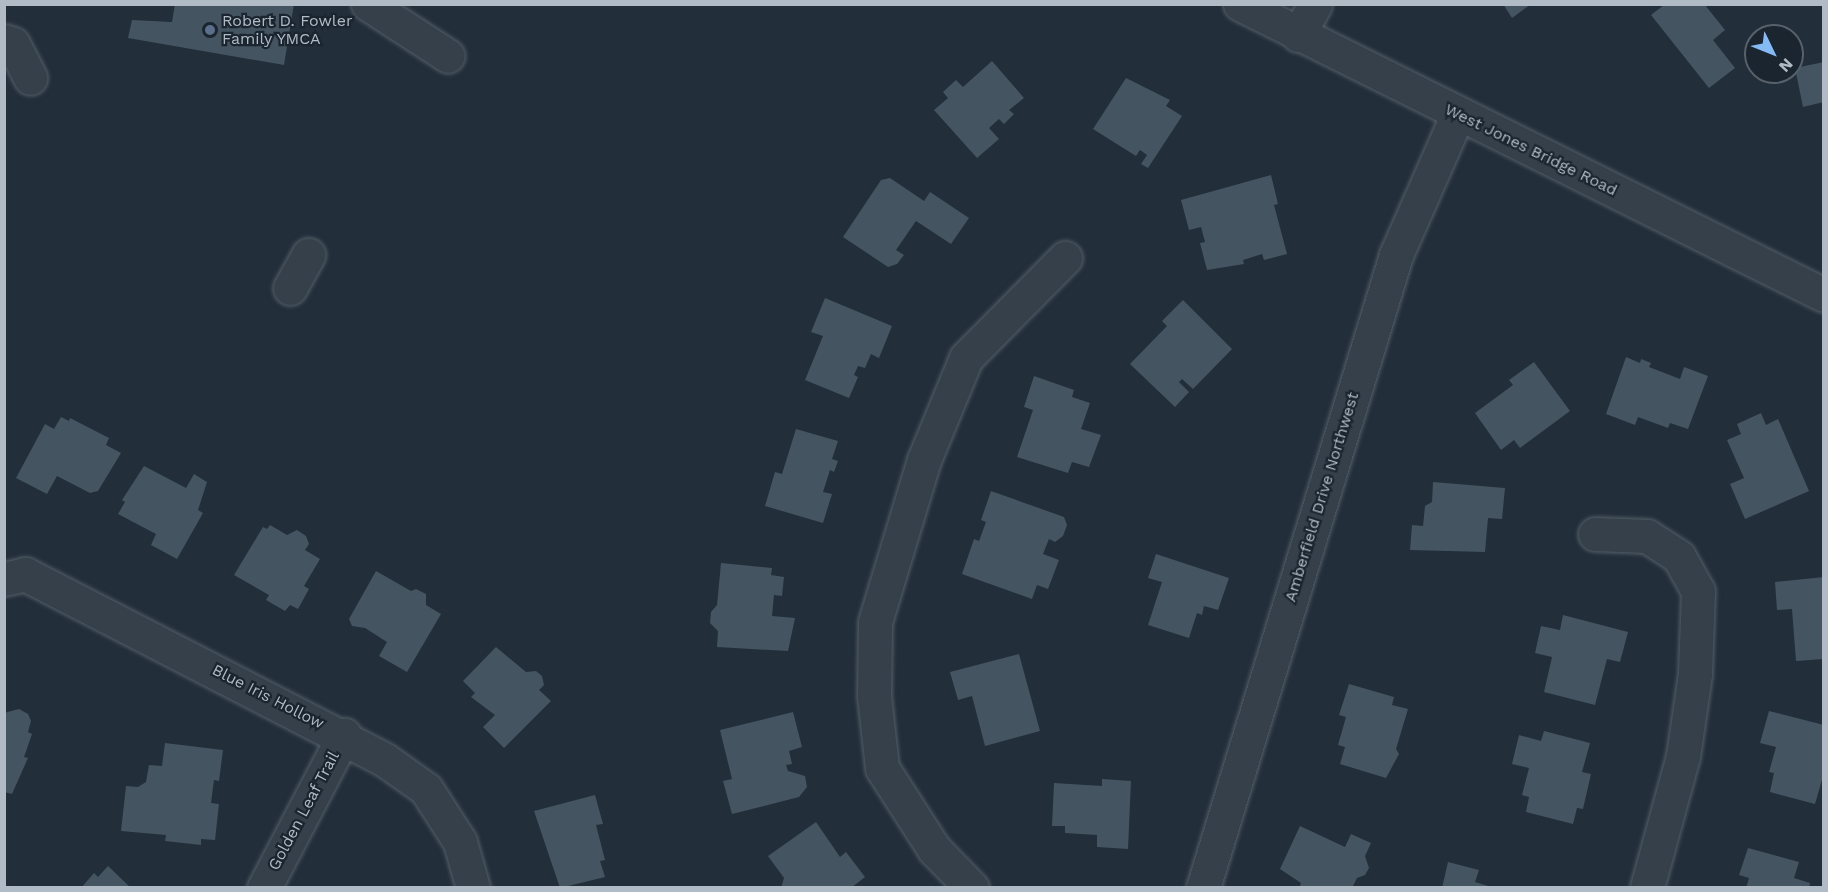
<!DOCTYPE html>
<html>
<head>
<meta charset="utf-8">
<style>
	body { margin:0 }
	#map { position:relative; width:1828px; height:892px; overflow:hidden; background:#222e3a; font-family:"Work Sans",sans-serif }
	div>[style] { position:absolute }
	.building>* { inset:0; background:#455461 }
	.roads { filter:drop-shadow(0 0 2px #535e68) drop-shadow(0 0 2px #535e68) }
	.minor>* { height:33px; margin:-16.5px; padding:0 16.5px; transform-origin:16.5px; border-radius:16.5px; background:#35404a }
	.dots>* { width:16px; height:16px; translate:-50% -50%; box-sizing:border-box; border:3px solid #1b252f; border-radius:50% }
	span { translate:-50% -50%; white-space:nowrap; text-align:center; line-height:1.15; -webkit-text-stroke:4.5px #1b252f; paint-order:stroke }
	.poi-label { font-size:16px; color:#b0bbc6 }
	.left { translate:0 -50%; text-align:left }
	.street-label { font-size:16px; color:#b0bbc6 }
	.frame { position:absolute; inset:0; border:6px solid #b0bbc6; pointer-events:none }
	.north { position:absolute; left:1744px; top:24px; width:60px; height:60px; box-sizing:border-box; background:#1b252f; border:2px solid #57616b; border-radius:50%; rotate:133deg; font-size:16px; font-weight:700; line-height:24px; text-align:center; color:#b0bbc6 }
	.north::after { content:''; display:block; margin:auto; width:21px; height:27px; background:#84bbf7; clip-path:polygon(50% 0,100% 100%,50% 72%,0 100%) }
</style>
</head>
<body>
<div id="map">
	<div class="building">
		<i style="clip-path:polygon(175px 4px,294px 4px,284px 65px,128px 38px,132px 20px,172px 22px)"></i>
		<i style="clip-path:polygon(1503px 4px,1531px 4px,1512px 18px)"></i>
		<i style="clip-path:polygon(1664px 5px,1705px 5px,1725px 30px,1713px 40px,1735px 68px,1709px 88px,1651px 15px)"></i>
		<i style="clip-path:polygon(992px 61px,1024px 98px,1009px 110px,1014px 114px,1004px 124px,999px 119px,989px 128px,999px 139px,977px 158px,934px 110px,948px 98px,943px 92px,956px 80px,963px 87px)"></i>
		<i style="clip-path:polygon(1824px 62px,1824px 102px,1803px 107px,1795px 68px)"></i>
		<i style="clip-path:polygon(1126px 78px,1170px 100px,1166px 106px,1182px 116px,1148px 168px,1141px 164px,1147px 155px,1140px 150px,1136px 156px,1093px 129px)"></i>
		<i style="clip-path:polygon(1271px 175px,1278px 204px,1274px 205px,1287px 254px,1264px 260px,1262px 254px,1243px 260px,1244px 264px,1207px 270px,1200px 243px,1205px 242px,1201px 227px,1189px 230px,1181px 200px)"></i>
		<i style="clip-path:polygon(890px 178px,924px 201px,930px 192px,969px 218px,951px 244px,916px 221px,896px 250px,904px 255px,897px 264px,888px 267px,843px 237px,881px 180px)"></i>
		<i style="clip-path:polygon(825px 298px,892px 326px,879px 358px,871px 354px,865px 368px,858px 366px,854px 375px,858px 377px,849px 398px,805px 380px,823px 336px,811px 332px)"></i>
		<i style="clip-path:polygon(1183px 300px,1232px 349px,1193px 389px,1182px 379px,1179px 382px,1189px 392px,1175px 407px,1130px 364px,1167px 326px,1162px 321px)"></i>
		<i style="clip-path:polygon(1626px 357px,1640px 363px,1641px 359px,1651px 363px,1649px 367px,1680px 379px,1684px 367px,1708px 376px,1688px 429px,1670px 423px,1668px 428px,1638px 417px,1635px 425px,1606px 414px)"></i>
		<i style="clip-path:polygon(1534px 362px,1570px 411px,1520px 448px,1514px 440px,1501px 450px,1475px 413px,1513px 385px,1509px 380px)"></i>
		<i style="clip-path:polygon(1034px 376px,1074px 390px,1072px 397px,1090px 403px,1081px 429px,1101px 435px,1089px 467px,1072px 462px,1068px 473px,1017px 457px,1033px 410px,1024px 407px)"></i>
		<i style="clip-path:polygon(1761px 413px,1766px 425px,1778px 419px,1809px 491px,1745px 519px,1730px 484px,1744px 478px,1727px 440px,1741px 434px,1737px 424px)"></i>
		<i style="clip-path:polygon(61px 417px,69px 421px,70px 418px,109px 438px,106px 445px,121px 453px,98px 491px,90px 493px,57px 476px,47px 494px,16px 478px,45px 424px,54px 429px)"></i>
		<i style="clip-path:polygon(796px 429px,838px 441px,832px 459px,838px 461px,834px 472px,830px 470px,823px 492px,832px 494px,823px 523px,765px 506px,775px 472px,782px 474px)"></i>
		<i style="clip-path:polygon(144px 466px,186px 488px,194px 474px,207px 482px,198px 510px,203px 513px,177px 559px,151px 545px,156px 534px,118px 514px,125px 502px,122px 500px)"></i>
		<i style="clip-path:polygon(1433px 482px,1505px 488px,1502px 519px,1488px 518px,1485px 552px,1410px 550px,1412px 525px,1423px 526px,1425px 506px,1432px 502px)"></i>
		<i style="clip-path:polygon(991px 491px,1064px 517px,1067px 525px,1063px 536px,1055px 542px,1049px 539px,1043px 554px,1059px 560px,1048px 589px,1037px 585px,1032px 599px,962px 574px,974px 539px,979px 541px,986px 522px,981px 520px)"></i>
		<i style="clip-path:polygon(270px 525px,287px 535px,297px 530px,306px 536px,309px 544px,305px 550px,320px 559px,304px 586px,309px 589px,298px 609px,290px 605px,285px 611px,266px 600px,269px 595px,234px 575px,263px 527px,267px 529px)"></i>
		<i style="clip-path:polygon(1156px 554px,1229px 578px,1218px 610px,1204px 606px,1202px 615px,1197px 613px,1189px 638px,1148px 625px,1162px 582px,1148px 578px)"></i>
		<i style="clip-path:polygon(721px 563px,772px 568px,771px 575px,784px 577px,782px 596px,774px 595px,772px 616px,795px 618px,788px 651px,717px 647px,718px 631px,710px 623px,711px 612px,717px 605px)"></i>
		<i style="clip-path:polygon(376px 571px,411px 591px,416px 589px,426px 594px,426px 605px,441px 614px,407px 672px,379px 656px,387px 642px,365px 628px,352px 626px,349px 619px)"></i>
		<i style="clip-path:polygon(1824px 577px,1824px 659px,1796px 661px,1792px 609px,1777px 610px,1775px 582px)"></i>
		<i style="clip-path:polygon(1563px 615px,1628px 632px,1620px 662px,1607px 659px,1595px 705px,1544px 692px,1552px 657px,1535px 653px,1541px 626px,1560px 630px)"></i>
		<i style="clip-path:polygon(496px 647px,526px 672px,536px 671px,542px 676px,544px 685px,539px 690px,551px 701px,504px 748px,483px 727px,495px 715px,471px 697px,475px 693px,463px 681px)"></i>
		<i style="clip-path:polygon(1019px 654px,1040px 731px,985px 746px,972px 696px,958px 700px,950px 672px)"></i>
		<i style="clip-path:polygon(1349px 684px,1394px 697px,1392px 705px,1408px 709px,1396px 749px,1399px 754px,1386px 778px,1340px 764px,1345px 747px,1338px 745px,1346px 717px,1339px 715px)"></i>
		<i style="clip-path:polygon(19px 709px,28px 714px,31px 721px,28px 732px,32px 734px,24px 757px,28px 758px,12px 794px,4px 792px,4px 713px)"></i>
		<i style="clip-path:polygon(1769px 711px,1824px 725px,1824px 773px,1815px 804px,1770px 792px,1774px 773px,1769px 772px,1776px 747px,1760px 743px)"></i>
		<i style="clip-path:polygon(793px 712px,802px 747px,789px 751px,792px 764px,786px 765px,788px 771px,805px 776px,807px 787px,799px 797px,732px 814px,723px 781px,732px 779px,720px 730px)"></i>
		<i style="clip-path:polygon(1544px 731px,1590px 743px,1582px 772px,1591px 774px,1583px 809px,1577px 808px,1573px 824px,1526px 812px,1529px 797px,1522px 795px,1529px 768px,1512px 764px,1519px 735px,1541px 741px)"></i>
		<i style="clip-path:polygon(165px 743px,223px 750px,219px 781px,214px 780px,211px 803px,219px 804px,215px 840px,201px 839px,201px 845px,165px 841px,166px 835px,121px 831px,126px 786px,138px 787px,146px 782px,149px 765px,162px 766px)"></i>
		<i style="clip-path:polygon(1102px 779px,1131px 781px,1128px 849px,1097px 847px,1097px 835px,1065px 833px,1065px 826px,1052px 826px,1054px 783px,1102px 786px)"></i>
		<i style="clip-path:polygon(595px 795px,603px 824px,596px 825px,605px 860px,600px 861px,605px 877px,560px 888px,534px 811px)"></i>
		<i style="clip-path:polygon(816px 822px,840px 857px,846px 852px,865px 877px,851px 888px,781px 888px,784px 878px,768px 856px)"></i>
		<i style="clip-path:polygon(1300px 826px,1345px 847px,1351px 834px,1371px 843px,1365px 856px,1369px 868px,1365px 875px,1357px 878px,1352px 888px,1299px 888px,1301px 883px,1280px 869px)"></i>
		<i style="clip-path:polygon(1748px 848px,1799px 862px,1794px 878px,1810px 883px,1809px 888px,1746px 888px,1749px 878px,1739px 875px)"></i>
		<i style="clip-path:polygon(1448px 862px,1479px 870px,1475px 882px,1495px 888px,1442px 888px)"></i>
		<i style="clip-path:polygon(108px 866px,131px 888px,81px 888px,94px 873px,98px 877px)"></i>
	</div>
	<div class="roads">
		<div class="minor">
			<i style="left:368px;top:4px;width:95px;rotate:33deg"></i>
			<i style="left:1240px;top:4px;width:652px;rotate:26.49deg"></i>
			<i style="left:1298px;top:35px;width:35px;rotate:-61deg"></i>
			<i style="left:4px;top:41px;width:9px;rotate:18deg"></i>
			<i style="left:13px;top:44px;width:38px;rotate:63deg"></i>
			<i style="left:290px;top:288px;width:38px;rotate:-61deg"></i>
			<i style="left:1595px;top:534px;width:52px;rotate:2.2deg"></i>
			<i style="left:1647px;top:536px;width:38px;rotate:33deg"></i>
			<i style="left:1679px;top:557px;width:39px;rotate:61deg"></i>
			<i style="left:1698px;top:591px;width:83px;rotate:92.1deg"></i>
			<i style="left:1695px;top:674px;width:83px;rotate:98.3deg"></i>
			<i style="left:1683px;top:756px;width:137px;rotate:105.3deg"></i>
			<i style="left:4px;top:579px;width:22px;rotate:-13deg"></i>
			<i style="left:25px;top:574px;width:405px;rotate:27.3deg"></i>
			<i style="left:385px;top:760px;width:50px;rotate:35.3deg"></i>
			<i style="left:426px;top:789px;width:63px;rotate:57.3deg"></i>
			<i style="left:460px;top:842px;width:48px;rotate:74.2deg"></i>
			<i style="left:264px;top:888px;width:173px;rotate:-62.4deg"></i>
			<i style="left:972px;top:888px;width:54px;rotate:-134.3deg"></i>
			<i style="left:934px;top:849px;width:96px;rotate:-122.7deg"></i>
			<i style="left:882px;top:768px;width:72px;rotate:-96.3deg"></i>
			<i style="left:874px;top:696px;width:74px;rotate:-89.2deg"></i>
			<i style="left:875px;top:622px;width:169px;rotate:-73.2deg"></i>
			<i style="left:924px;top:460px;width:110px;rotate:-67.6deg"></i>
			<i style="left:966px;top:358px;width:141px;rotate:-45.3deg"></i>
			<i style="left:1203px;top:888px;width:662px;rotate:-73.04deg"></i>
			<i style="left:1396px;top:255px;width:154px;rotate:-66.3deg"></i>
		</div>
	</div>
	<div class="dots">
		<i style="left:210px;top:30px;background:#5c6f8a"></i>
	</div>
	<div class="poi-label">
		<span class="left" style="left:222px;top:30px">Robert D. Fowler<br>Family YMCA</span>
	</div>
	<div class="street-label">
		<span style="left:1531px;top:150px;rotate:26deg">West Jones Bridge Road</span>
		<span style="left:1322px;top:497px;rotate:-73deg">Amberfield Drive Northwest</span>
		<span style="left:268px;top:697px;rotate:27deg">Blue Iris Hollow</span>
		<span style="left:304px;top:811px;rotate:-62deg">Golden Leaf Trail</span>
	</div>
	<div class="frame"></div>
	<div class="north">N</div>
</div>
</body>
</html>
